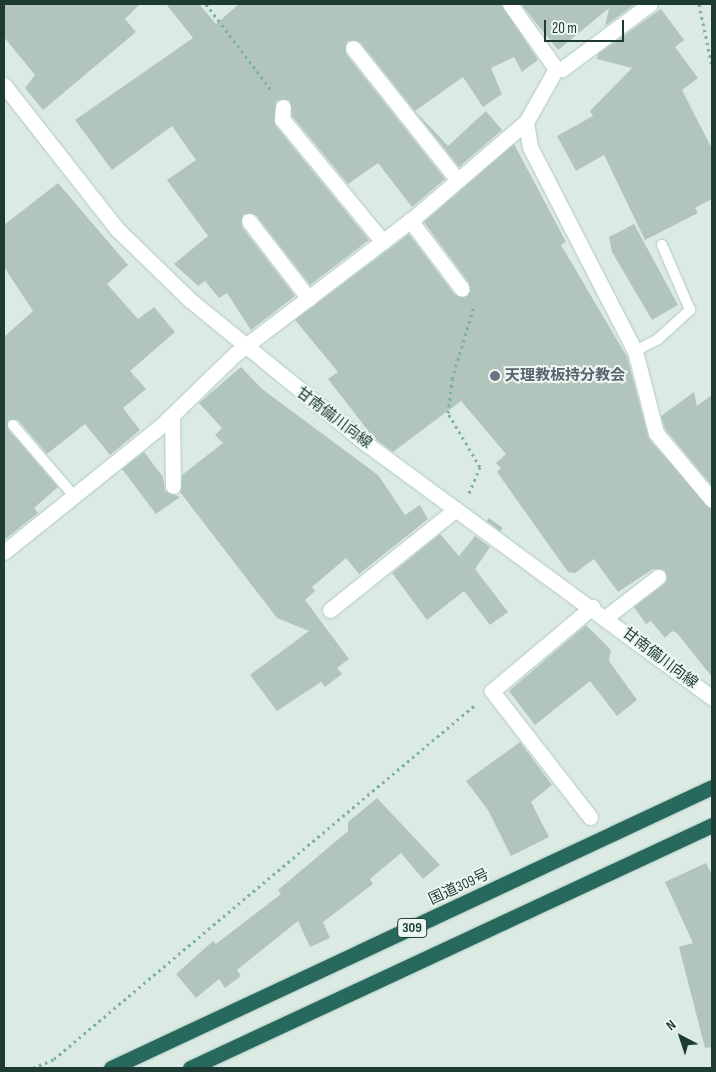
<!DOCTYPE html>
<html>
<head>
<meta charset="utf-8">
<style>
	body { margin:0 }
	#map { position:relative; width:716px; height:1072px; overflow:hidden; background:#dceae4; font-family:"Sofia Sans Condensed","Noto Sans JP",sans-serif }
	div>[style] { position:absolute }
	.building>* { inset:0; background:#b2c5bd; transform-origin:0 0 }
	.path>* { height:3px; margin-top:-1.5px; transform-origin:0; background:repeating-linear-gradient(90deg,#7ab1a0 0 2.5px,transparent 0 6.5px) }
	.roads { filter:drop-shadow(0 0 1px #afcbc1) drop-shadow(0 0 1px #afcbc1) }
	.lane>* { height:10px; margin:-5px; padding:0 5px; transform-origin:5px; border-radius:5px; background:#fff }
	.street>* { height:15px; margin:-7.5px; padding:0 7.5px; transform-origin:7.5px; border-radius:7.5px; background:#fff }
	.secondary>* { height:15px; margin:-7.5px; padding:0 7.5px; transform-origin:7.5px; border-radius:7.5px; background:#fff }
	.highway>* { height:15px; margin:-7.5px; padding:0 7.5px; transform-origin:7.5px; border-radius:7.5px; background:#27695c }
	.dots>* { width:14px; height:14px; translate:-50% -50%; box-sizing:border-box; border:2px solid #edf7f2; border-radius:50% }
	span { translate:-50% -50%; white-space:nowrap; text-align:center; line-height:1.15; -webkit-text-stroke:4px #edf7f2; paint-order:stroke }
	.shield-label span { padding:1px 4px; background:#edf7f2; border:1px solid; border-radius:4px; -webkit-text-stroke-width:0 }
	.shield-label { font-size:14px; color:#1d3a33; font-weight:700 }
	.worship-label { font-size:15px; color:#5b616d; font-weight:700 }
	.left { translate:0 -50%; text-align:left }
	.street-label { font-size:15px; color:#1d3a33 }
	.frame { position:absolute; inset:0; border:5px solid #1d3a33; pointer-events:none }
	.north { position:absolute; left:656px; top:1012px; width:50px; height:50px; -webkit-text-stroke:4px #edf7f2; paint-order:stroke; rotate:320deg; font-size:14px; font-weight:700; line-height:20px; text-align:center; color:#1d3a33 }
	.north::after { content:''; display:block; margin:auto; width:18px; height:22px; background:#1d3a33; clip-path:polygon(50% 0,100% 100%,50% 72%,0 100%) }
	.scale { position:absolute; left:544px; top:20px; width:80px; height:22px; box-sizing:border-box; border:2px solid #1d3a33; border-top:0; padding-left:6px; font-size:15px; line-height:18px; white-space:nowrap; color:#1d3a33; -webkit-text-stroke:4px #edf7f2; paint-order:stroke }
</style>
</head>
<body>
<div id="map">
	<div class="building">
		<i style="clip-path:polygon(4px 4px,140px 4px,125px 19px,136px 32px,43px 110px,25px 88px,35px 75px,4px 37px)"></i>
		<i style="clip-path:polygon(166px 4px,199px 4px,216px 24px,239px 4px,501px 4px,538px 60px,522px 72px,514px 57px,491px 68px,502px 94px,483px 107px,463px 77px,415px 111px,448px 146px,486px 111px,502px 130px,459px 167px,360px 42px,347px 41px,346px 54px,445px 179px,412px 207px,378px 163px,348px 184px,292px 116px,289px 100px,276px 101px,275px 125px,369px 240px,310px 285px,256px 215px,243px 214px,242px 227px,295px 296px,251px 330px,227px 293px,219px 298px,205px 281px,198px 286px,174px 264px,208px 236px,167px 180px,196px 160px,172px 126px,112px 170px,75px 120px,193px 38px)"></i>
		<i style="clip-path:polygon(521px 4px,635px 4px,605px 26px,609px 8px,558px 50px)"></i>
		<i style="clip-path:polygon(661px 9px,684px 40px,675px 47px,698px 78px,682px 90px,712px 149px,712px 199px,695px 208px,698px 213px,645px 240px,604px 155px,576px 171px,557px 136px,593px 116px,590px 111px,632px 68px,597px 59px,598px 54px)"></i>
		<i style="clip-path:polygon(514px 144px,566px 242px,561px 245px,627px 357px,649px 439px,712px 509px,712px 677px,677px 633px,672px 631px,665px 638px,651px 621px,646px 624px,634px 607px,664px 584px,665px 571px,653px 569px,618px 592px,594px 559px,575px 573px,568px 572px,497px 472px,501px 468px,496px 463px,506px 454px,461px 401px,393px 452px,373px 437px,328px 379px,338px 372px,295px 320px,409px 234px,455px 295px,468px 296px,469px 283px,424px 222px)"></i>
		<i style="clip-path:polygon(58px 183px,128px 265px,107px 284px,138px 319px,154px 307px,175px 332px,130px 371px,146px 389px,123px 408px,140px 430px,110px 455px,85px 424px,47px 454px,18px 420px,8px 420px,8px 429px,58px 487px,34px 508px,38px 513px,4px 540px,4px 337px,33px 311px,4px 267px,4px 225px)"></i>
		<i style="clip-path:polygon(634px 224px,678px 305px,652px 320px,612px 252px,609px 237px)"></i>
		<i style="clip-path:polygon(241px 367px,262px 389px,378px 475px,405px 515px,420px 505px,428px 519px,359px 574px,346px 558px,312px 587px,315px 591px,305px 600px,349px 659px,337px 668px,342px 674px,325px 687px,321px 682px,277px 711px,250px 675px,309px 631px,277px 618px,180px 492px,182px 475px,223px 443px,215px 435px,222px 428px,199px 403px)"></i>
		<i style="clip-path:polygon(694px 392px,697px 406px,712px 395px,712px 486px,665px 429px,661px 416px)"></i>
		<i style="clip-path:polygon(144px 452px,163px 477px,165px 491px,180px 497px,156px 514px,122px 469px)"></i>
		<i style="left:489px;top:518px;width:17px;height:4px;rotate:36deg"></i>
		<i style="clip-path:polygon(440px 534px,459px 556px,475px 536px,490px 547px,475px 569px,508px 612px,490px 625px,464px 591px,427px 620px,392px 573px)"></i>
		<i style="clip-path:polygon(586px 625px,611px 650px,609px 661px,637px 700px,617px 716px,590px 681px,535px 725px,509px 691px)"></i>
		<i style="clip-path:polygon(520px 742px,552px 785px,531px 802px,549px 837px,511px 856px,488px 810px,466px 781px)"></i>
		<i style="clip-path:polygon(377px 798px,440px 865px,423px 879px,401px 853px,370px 879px,373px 884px,323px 922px,330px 938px,310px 947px,298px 921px,237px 970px,241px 976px,225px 988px,219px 979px,196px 998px,176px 974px,213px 941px,216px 944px,281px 894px,278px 890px,348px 831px,348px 822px)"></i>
		<i style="clip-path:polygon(706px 863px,712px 875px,712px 1047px,705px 1048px,679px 947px,693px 943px,665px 882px)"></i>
	</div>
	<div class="path">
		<i style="left:206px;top:4px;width:109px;rotate:52.8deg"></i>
		<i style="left:699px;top:4px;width:63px;rotate:78.2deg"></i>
		<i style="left:469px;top:493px;width:28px;rotate:-67deg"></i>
		<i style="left:480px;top:467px;width:63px;rotate:-120.7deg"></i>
		<i style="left:448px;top:413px;width:34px;rotate:-83deg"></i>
		<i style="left:452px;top:379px;width:76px;rotate:-73.2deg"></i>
		<i style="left:33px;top:1068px;width:23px;rotate:-23deg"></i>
		<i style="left:54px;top:1059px;width:551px;rotate:-40.07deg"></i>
	</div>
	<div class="roads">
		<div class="lane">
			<i style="left:635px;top:351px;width:25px;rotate:-27deg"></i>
			<i style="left:657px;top:340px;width:45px;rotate:-42.3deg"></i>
			<i style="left:690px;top:310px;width:71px;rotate:-113.3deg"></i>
			<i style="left:13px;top:425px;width:94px;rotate:49.3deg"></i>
		</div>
		<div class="street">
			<i style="left:510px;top:4px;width:80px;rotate:54.7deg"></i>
			<i style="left:353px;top:48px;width:167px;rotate:51.6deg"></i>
			<i style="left:556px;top:69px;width:6px"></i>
			<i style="left:562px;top:69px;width:109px;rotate:-36.5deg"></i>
			<i style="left:283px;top:107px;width:12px;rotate:95deg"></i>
			<i style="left:282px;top:119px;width:159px;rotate:50.6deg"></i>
			<i style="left:526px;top:122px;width:25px;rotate:81deg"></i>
			<i style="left:530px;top:147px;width:229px;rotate:62.8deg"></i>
			<i style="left:635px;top:351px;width:85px;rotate:75.6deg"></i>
			<i style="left:656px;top:433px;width:87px;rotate:50.1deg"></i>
			<i style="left:410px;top:220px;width:86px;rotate:53deg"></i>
			<i style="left:249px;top:221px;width:98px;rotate:52.4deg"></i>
			<i style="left:172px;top:416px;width:70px;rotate:89.2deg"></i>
			<i style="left:4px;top:552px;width:203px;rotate:-38.8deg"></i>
			<i style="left:162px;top:425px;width:102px;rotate:-44.2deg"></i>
			<i style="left:235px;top:354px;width:226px;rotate:-37.3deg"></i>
			<i style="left:415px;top:217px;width:146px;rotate:-40.6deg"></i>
			<i style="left:526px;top:122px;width:61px;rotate:-60.5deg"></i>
			<i style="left:330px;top:610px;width:161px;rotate:-38.7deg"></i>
			<i style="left:606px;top:617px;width:66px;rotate:-37.6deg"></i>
			<i style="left:590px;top:817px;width:160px;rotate:-127.9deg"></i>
			<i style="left:492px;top:691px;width:131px;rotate:-40deg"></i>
		</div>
		<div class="secondary">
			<i style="left:4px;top:85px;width:183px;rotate:51.9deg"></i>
			<i style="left:117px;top:229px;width:102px;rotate:44.2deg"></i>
			<i style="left:190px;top:300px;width:230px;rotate:39.2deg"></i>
			<i style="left:368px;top:445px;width:427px;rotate:36.3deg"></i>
		</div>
		<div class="highway">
			<i style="left:111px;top:1068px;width:663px;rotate:-25.06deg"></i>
			<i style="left:190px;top:1068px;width:576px;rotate:-24.96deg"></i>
		</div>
	</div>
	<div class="dots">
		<i style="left:495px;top:376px;background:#6b7280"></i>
	</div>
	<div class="shield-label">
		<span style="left:412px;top:928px">309</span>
	</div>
	<div class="worship-label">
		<span class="left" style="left:505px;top:376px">天理教板持分教会</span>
	</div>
	<div class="street-label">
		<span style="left:334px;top:418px;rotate:37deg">甘南備川向線</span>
		<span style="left:660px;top:658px;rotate:37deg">甘南備川向線</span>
		<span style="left:459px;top:887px;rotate:-25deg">国道309号</span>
	</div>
	<div class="frame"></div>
	<div class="north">N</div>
	<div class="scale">20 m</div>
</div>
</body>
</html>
